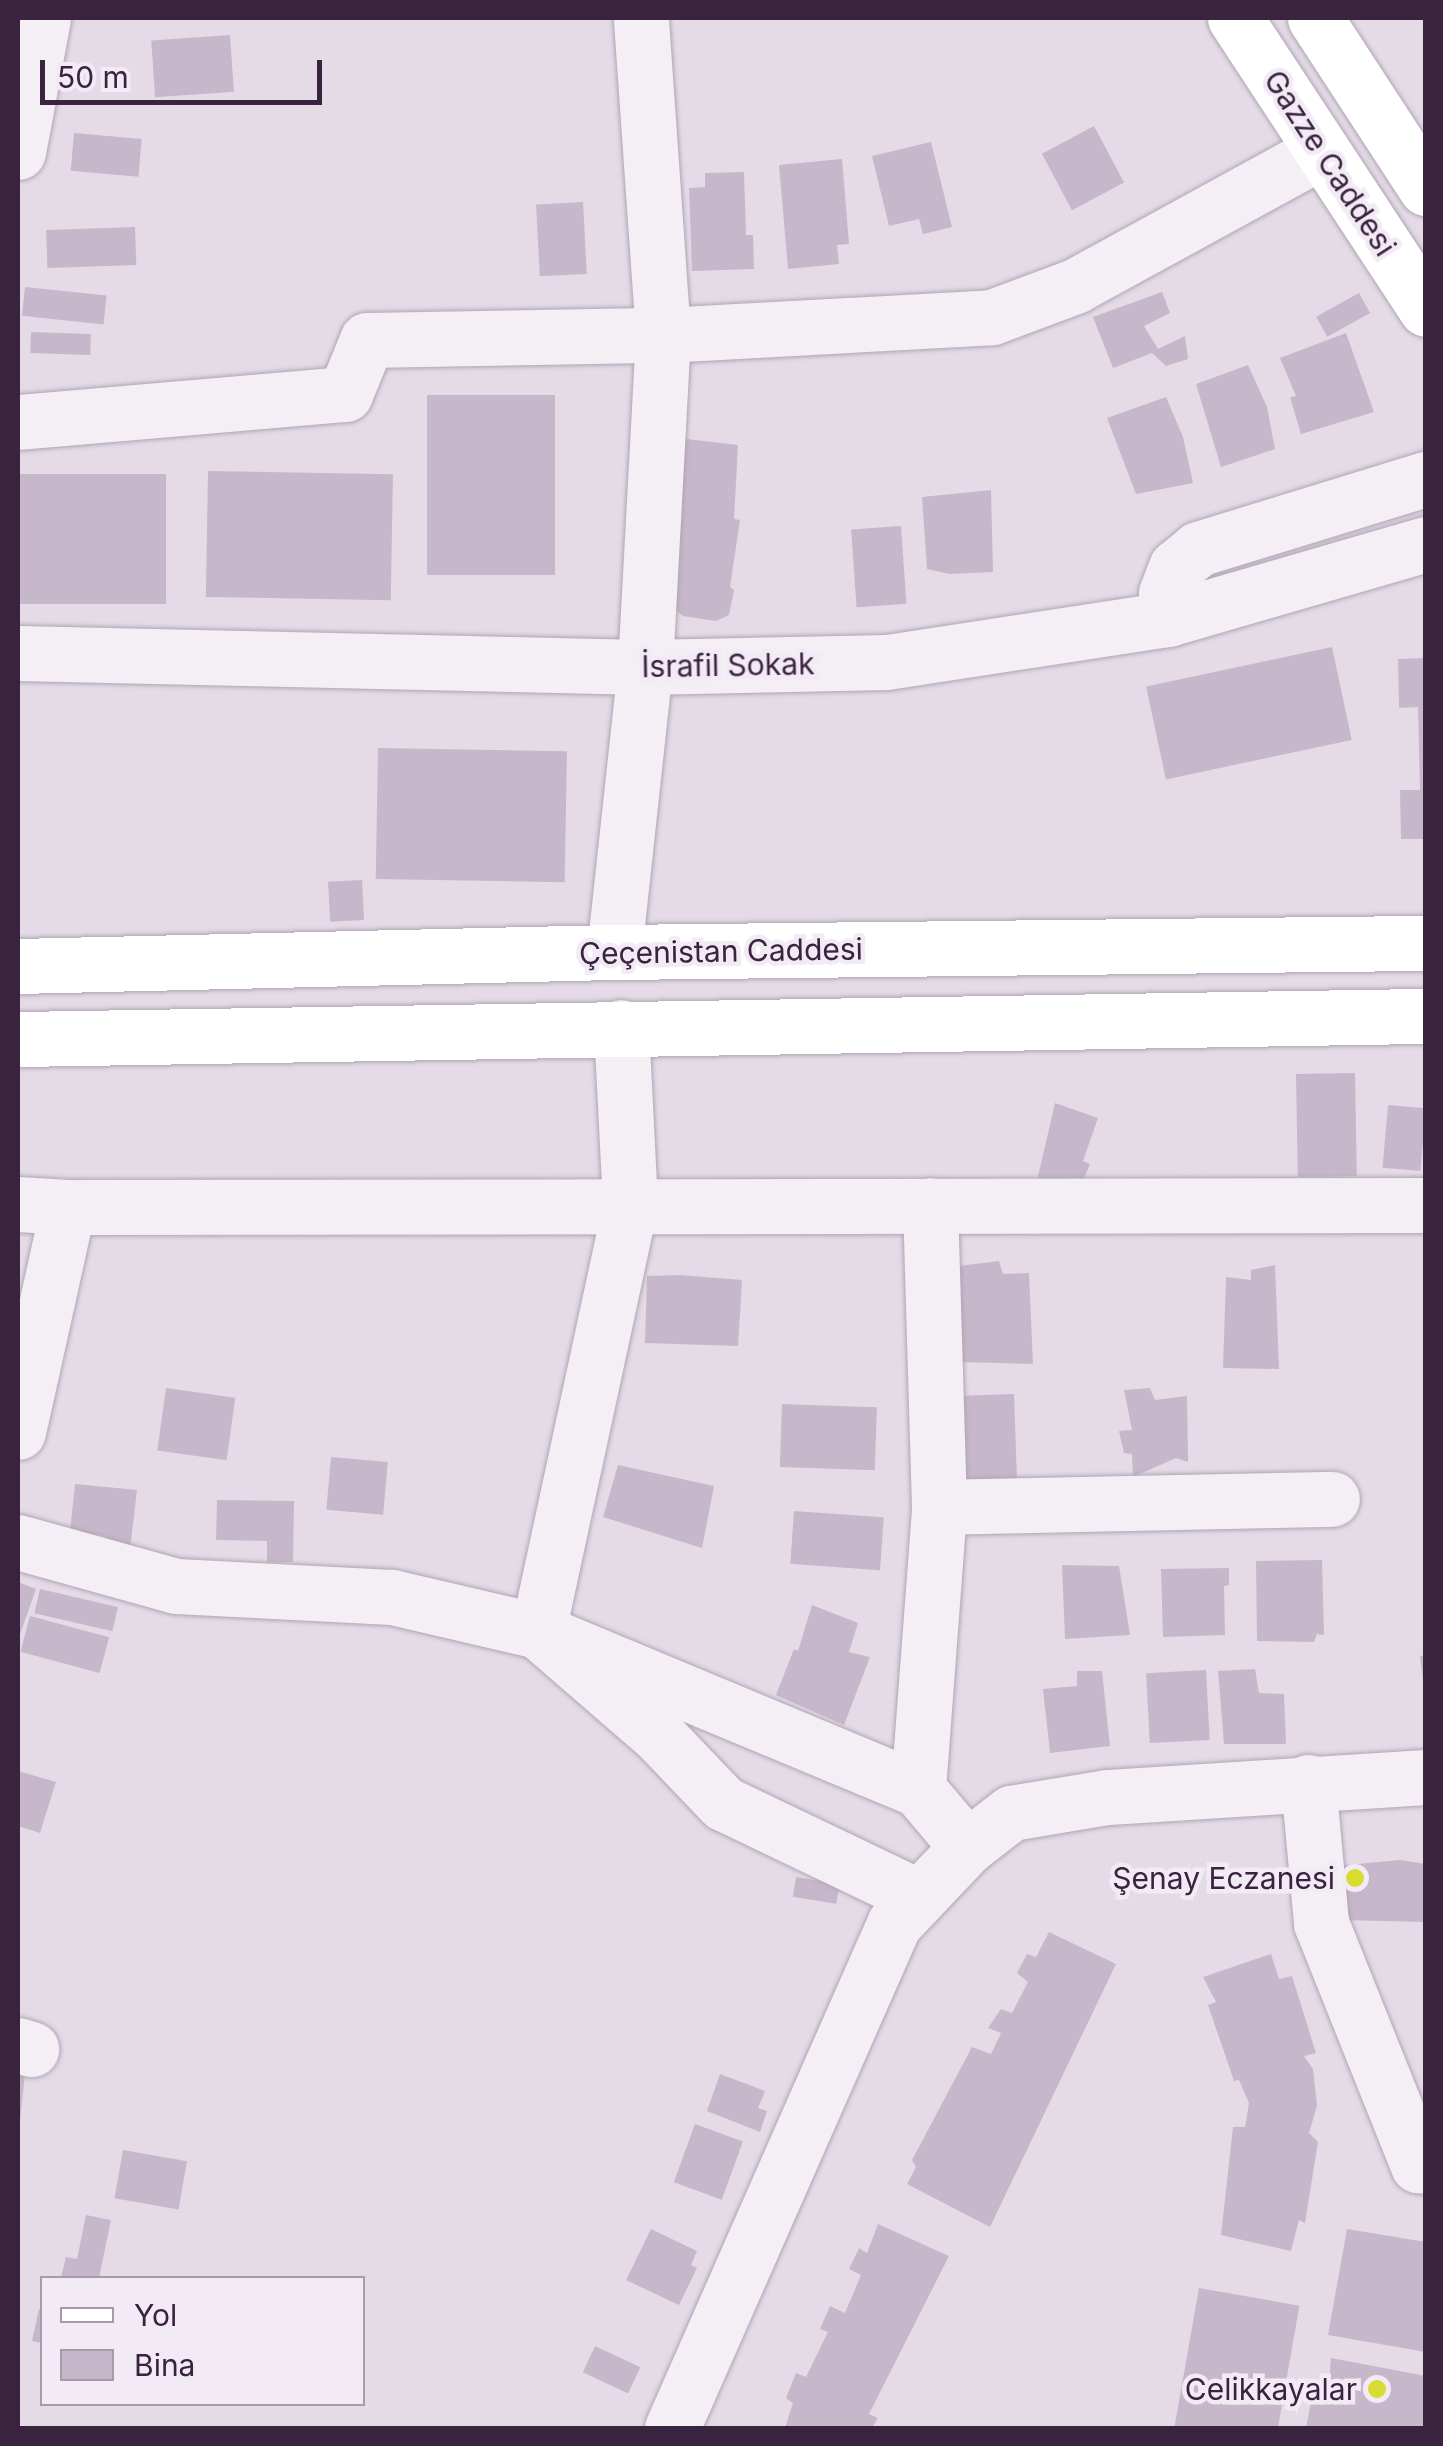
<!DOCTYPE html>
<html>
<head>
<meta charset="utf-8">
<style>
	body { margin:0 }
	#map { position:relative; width:1443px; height:2446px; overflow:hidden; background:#e4dbe7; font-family:Inter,sans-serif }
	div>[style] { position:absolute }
	.building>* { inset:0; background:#c7b7ca; transform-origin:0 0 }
	.roads { filter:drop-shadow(0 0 2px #b1a4b4) drop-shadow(0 0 2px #b1a4b4) }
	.minor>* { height:55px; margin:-27.5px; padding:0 27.5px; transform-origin:27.5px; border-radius:27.5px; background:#f4eef5 }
	.major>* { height:55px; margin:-27.5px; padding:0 27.5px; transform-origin:27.5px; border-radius:27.5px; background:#fff }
	.dots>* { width:28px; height:28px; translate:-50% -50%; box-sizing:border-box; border:5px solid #f2eaf5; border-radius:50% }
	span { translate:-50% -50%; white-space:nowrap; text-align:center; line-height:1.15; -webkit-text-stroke:9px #f2eaf5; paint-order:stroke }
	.street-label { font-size:30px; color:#39233e }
	.poi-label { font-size:30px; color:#39233e }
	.right { translate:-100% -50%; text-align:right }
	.frame { position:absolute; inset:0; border:20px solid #39233e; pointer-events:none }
	.legend { position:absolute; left:40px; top:2276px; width:325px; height:130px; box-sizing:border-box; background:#f2eaf5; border:2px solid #a89aac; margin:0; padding:12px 18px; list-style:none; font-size:30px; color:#39233e }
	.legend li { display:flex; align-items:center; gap:20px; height:50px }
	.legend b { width:50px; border:2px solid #a89aac }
	.scale { position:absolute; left:40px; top:60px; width:282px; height:45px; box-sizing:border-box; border:5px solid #39233e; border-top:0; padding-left:12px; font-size:30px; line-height:35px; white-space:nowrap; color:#39233e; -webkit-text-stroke:8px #f2eaf5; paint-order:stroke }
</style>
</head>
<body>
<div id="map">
	<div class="building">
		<i style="left:230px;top:35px;width:57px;height:79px;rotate:86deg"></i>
		<i style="left:1094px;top:126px;width:64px;height:59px;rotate:62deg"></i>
		<i style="left:74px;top:133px;width:68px;height:38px;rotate:5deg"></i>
		<i style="clip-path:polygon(931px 142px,952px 227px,923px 234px,919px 219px,889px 226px,872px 156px)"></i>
		<i style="clip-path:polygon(842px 159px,849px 244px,837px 245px,839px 264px,788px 269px,779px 165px)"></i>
		<i style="clip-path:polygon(744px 172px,746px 235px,753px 235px,754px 269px,692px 271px,689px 188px,705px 187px,705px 173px)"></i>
		<i style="left:583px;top:202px;width:72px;height:47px;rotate:87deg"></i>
		<i style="left:135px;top:227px;width:38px;height:89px;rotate:88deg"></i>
		<i style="left:25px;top:287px;width:82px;height:29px;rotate:6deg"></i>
		<i style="clip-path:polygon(1162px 292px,1170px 313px,1144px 326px,1158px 349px,1185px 336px,1188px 359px,1166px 366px,1152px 353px,1113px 368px,1093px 317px)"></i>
		<i style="left:1359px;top:293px;width:23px;height:49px;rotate:61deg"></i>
		<i style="left:31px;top:332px;width:60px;height:21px;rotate:2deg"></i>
		<i style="clip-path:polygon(1346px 333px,1374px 412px,1301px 434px,1290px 397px,1296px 396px,1280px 358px)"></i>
		<i style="clip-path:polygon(1248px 365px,1267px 407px,1275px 449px,1221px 467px,1196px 384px)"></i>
		<i style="left:427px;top:395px;width:128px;height:180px"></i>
		<i style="clip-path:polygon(1166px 397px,1183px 437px,1193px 483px,1136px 494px,1107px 418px)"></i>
		<i style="clip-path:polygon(678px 438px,738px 445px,734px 519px,740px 520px,730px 587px,734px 590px,729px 615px,716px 621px,683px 616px,660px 598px)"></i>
		<i style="left:208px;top:471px;width:185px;height:126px;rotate:1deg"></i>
		<i style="left:166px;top:474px;width:130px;height:148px;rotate:90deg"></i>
		<i style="clip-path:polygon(991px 490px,993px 572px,950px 574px,927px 569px,922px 497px)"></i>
		<i style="left:901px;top:526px;width:78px;height:50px;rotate:86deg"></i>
		<i style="left:1332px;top:647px;width:95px;height:190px;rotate:78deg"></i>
		<i style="clip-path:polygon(1426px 658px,1426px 839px,1401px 839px,1400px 790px,1420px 790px,1418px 707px,1399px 708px,1398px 659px)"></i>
		<i style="left:378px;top:748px;width:189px;height:131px;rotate:1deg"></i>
		<i style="left:362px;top:880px;width:40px;height:34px;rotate:87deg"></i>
		<i style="left:1355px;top:1073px;width:103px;height:59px;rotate:89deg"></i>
		<i style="clip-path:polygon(1055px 1103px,1098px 1118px,1083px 1161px,1090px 1164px,1077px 1196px,1034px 1194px)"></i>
		<i style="left:1388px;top:1105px;width:38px;height:63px;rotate:5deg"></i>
		<i style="clip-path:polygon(999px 1261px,1003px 1274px,1029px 1273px,1033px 1364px,959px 1362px,959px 1266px)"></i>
		<i style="clip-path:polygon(1275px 1265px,1279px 1369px,1223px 1368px,1226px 1277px,1251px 1280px,1251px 1270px)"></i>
		<i style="clip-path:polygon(679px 1275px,742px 1280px,738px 1346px,645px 1343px,647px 1276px)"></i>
		<i style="left:166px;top:1388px;width:70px;height:63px;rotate:8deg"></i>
		<i style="clip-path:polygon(1150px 1388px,1155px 1400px,1187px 1396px,1188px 1462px,1176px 1458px,1133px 1477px,1132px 1454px,1124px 1453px,1119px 1431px,1132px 1430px,1124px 1390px)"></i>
		<i style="left:1014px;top:1394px;width:84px;height:57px;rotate:88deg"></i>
		<i style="left:782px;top:1404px;width:95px;height:63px;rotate:2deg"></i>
		<i style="left:331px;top:1457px;width:57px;height:53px;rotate:5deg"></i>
		<i style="clip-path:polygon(618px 1465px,714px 1486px,702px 1548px,603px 1517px)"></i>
		<i style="clip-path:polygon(75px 1484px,137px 1490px,128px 1567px,102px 1564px,105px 1536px,70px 1532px)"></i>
		<i style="clip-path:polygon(217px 1500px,294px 1501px,293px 1562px,267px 1562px,267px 1541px,216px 1540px)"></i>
		<i style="left:794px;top:1511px;width:90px;height:53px;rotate:4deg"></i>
		<i style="clip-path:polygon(1322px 1560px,1324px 1635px,1317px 1634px,1314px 1642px,1257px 1641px,1256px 1561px)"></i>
		<i style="clip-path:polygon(1062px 1565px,1119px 1566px,1130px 1635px,1065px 1639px)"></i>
		<i style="clip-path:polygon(1229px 1568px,1229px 1585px,1224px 1586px,1225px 1635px,1163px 1637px,1161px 1569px)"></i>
		<i style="clip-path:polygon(18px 1582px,36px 1589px,18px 1640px)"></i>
		<i style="left:40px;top:1589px;width:80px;height:25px;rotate:13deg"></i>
		<i style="clip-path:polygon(812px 1605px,858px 1623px,849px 1652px,870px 1657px,844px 1725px,776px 1695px,794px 1649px,798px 1651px)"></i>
		<i style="left:30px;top:1616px;width:82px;height:37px;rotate:15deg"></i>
		<i style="clip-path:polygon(1426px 1655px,1426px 1680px,1423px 1680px,1420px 1656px)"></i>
		<i style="clip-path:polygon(1255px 1669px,1259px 1693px,1284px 1694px,1286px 1744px,1224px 1744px,1218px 1671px)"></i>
		<i style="left:1206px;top:1670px;width:70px;height:60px;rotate:87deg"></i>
		<i style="clip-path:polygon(1077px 1671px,1102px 1671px,1110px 1746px,1050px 1753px,1043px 1689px,1077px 1686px)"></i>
		<i style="clip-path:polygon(18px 1771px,56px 1782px,40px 1833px,18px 1826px)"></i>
		<i style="clip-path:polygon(1400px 1860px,1426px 1864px,1426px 1922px,1338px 1920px,1336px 1866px)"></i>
		<i style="left:796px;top:1877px;width:44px;height:20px;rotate:9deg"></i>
		<i style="clip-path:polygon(1049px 1932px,1116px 1964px,990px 2227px,907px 2184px,916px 2167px,912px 2160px,972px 2047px,991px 2054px,1001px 2033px,988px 2028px,1001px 2009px,1012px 2013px,1028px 1982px,1017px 1973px,1027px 1954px,1036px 1957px)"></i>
		<i style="clip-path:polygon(1271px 1954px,1279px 1979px,1292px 1976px,1316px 2053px,1304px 2056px,1313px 2069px,1317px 2106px,1309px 2133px,1318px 2142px,1305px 2223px,1299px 2220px,1291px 2251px,1221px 2235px,1233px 2127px,1245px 2127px,1249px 2103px,1239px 2080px,1234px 2081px,1208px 2005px,1216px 2002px,1203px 1977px)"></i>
		<i style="clip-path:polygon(18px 2073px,25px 2074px,20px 2121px,18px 2121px)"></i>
		<i style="clip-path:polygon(720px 2074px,765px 2091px,758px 2108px,767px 2111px,760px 2132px,707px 2111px)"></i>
		<i style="left:695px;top:2124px;width:51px;height:62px;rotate:20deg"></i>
		<i style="left:123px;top:2150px;width:65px;height:49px;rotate:10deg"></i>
		<i style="clip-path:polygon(86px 2215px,111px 2220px,99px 2278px,61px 2277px,66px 2257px,77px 2259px)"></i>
		<i style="clip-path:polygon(878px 2224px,949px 2256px,869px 2414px,878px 2418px,872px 2428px,785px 2428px,793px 2403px,786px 2398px,796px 2373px,806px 2377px,828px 2332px,820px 2329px,830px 2306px,845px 2313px,861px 2275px,849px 2269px,859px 2248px,867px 2253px)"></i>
		<i style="clip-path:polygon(651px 2229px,697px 2251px,691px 2265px,697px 2268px,679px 2305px,626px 2280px)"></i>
		<i style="clip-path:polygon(1347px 2229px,1426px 2242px,1426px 2352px,1328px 2335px)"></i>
		<i style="left:1199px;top:2288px;width:102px;height:142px;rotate:10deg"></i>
		<i style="clip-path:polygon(39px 2309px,42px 2309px,42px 2343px,32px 2341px)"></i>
		<i style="left:595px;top:2346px;width:50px;height:29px;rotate:25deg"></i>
		<i style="clip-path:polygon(1331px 2358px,1426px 2376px,1426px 2428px,1306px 2428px,1311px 2402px,1327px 2404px)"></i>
	</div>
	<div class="roads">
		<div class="minor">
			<i style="left:18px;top:152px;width:136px;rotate:-79.4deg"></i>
			<i style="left:18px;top:422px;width:328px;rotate:-4.9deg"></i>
			<i style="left:345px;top:394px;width:58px;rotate:-67.8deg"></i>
			<i style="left:367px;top:340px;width:296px;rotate:-1deg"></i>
			<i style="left:663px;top:335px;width:329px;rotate:-3.1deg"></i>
			<i style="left:992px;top:317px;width:89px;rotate:-20.5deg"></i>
			<i style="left:1075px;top:286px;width:281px;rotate:-28.7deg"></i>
			<i style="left:1168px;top:619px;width:26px;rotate:-94deg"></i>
			<i style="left:1166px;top:593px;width:28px;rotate:-69deg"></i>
			<i style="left:1176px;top:567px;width:28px;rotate:-39deg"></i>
			<i style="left:1198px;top:549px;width:239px;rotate:-17.1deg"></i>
			<i style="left:18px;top:653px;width:627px;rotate:1.28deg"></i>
			<i style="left:645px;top:667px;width:242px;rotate:-1.2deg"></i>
			<i style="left:887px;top:662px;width:284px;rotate:-8.7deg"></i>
			<i style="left:1168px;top:619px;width:269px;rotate:-16.2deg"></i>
			<i style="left:614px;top:952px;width:287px;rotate:-83.8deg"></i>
			<i style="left:645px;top:667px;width:332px;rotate:-86.9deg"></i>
			<i style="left:663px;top:335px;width:318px;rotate:-94deg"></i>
			<i style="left:18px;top:1204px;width:50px;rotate:3.4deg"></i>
			<i style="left:68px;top:1207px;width:1358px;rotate:-0.08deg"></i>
			<i style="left:18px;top:1432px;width:230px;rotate:-77.5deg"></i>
			<i style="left:939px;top:1507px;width:393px;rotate:-1.2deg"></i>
			<i style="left:18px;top:1542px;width:164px;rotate:15.6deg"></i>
			<i style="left:176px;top:1586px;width:216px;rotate:2.9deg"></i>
			<i style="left:392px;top:1597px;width:150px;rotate:13.1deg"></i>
			<i style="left:538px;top:1631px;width:437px;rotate:-77.8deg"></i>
			<i style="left:630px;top:1204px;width:177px;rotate:-92.9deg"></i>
			<i style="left:1308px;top:1782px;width:142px;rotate:84.7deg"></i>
			<i style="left:1321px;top:1923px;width:261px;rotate:68.2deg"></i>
			<i style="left:1418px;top:2165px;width:8px;rotate:7deg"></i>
			<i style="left:918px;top:1789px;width:283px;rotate:-85.7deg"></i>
			<i style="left:939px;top:1507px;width:302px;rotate:-91.7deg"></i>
			<i style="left:919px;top:1897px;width:217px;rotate:-154.4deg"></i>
			<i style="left:723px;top:1803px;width:94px;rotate:-133.7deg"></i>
			<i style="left:658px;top:1735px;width:159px;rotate:-139.1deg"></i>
			<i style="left:538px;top:1631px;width:412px;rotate:22.6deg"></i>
			<i style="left:918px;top:1789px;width:76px;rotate:49.8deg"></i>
			<i style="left:18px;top:2045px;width:14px;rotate:17deg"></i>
			<i style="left:672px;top:2428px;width:551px;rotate:-66.23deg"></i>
			<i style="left:894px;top:1924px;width:106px;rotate:-46.5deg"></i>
			<i style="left:967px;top:1847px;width:56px;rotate:-37.7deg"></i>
			<i style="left:1011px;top:1813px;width:98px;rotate:-9.4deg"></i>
			<i style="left:1108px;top:1797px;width:319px;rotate:-3.6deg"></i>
		</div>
		<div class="major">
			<i style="left:1235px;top:18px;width:348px;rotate:56.7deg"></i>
			<i style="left:1315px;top:18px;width:203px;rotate:56.9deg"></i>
			<i style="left:18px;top:966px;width:596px;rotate:-1.35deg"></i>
			<i style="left:614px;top:952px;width:812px;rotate:-0.64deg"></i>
			<i style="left:18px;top:1039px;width:1408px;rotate:-0.94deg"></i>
		</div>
	</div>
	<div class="dots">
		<i style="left:1355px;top:1878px;background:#d8dc30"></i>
		<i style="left:1377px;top:2389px;background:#d8dc30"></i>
	</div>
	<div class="street-label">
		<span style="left:1330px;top:163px;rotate:57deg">Gazze Caddesi</span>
		<span style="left:728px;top:665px;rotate:-1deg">İsrafil Sokak</span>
		<span style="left:721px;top:951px;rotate:-1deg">Çeçenistan Caddesi</span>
	</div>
	<div class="poi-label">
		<span class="right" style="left:1335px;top:1878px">Şenay Eczanesi</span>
		<span class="right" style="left:1357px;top:2389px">Celikkayalar</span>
	</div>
	<div class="frame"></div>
	<ul class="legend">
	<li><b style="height:12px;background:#fff"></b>Yol</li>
	<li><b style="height:28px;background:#c7b7ca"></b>Bina</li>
	</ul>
	<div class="scale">50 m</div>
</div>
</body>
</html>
